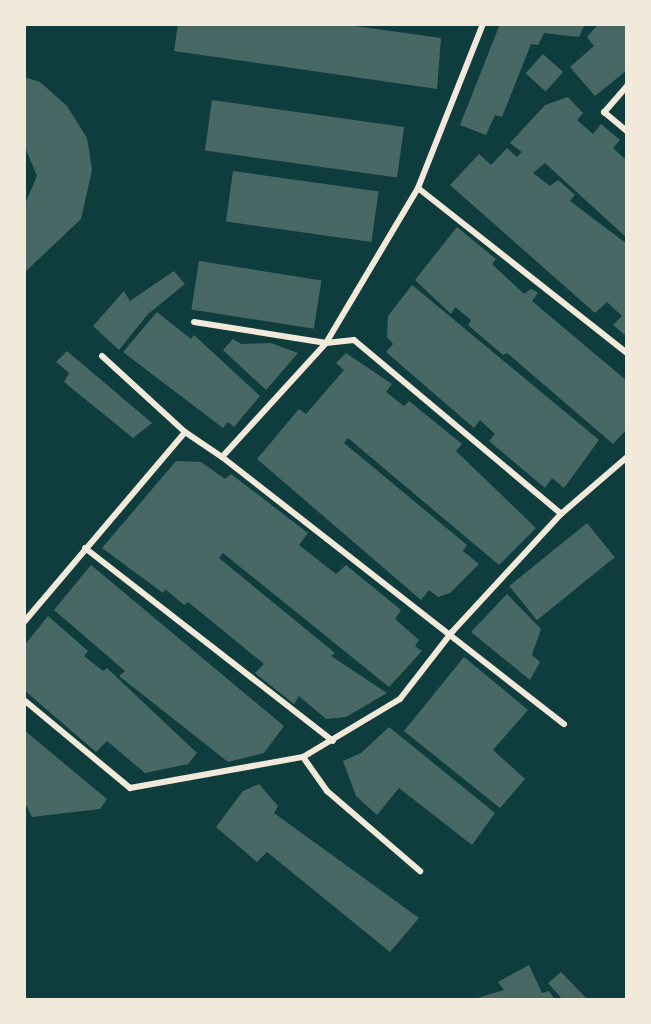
<!DOCTYPE html>
<html>
<head>
<meta charset="utf-8">
<style>
	body { margin:0 }
	#map { position:relative; width:651px; height:1024px; overflow:hidden; background:#0f3d3e; font-family:Rubik,sans-serif }
	div>[style] { position:absolute }
	.building>* { inset:0; background:#486865; transform-origin:0 0 }
	.service>* { height:6px; margin:-3px; padding:0 3px; transform-origin:3px; border-radius:3px; background:#f1e9da }
	span { translate:-50% -50%; white-space:nowrap; text-align:center; line-height:1.15; -webkit-text-stroke:8px #f1e9da; paint-order:stroke }
	.frame { position:absolute; inset:0; border:26px solid #f1e9da; pointer-events:none }
</style>
</head>
<body>
<div id="map">
	<div class="building">
		<i style="clip-path:polygon(178px 24px,341px 24px,441px 38px,437px 89px,174px 51px)"></i>
		<i style="clip-path:polygon(500px 24px,585px 24px,579px 37px,544px 33px,538px 45px,531px 44px,502px 117px,495px 115px,486px 135px,460px 125px)"></i>
		<i style="clip-path:polygon(598px 24px,627px 24px,627px 70px,595px 96px,570px 67px,594px 46px,587px 37px)"></i>
		<i style="left:543px;top:54px;width:27px;height:26px;rotate:42deg"></i>
		<i style="clip-path:polygon(24px 77px,40px 82px,67px 106px,87px 138px,92px 170px,81px 219px,24px 273px,24px 206px,37px 176px,24px 145px)"></i>
		<i style="clip-path:polygon(568px 97px,583px 113px,577px 120px,593px 134px,601px 124px,620px 140px,613px 148px,627px 161px,627px 238px,545px 163px,533px 173px,550px 186px,558px 180px,575px 195px,570px 201px,627px 244px,627px 337px,613px 325px,622px 316px,607px 302px,595px 313px,450px 185px,479px 154px,491px 165px,507px 148px,517px 157px,522px 152px,510px 143px,545px 105px)"></i>
		<i style="left:212px;top:100px;width:194px;height:51px;rotate:8deg"></i>
		<i style="left:233px;top:171px;width:147px;height:51px;rotate:8deg"></i>
		<i style="clip-path:polygon(457px 227px,496px 259px,492px 264px,524px 294px,531px 289px,538px 293px,532px 301px,627px 381px,627px 429px,613px 444px,507px 353px,503px 355px,468px 325px,471px 320px,455px 307px,451px 314px,415px 280px)"></i>
		<i style="left:199px;top:261px;width:124px;height:49px;rotate:9deg"></i>
		<i style="clip-path:polygon(174px 271px,185px 284px,148px 314px,119px 350px,93px 326px,124px 291px,130px 301px)"></i>
		<i style="clip-path:polygon(412px 285px,599px 440px,564px 488px,552px 478px,545px 488px,489px 441px,495px 434px,480px 420px,474px 428px,386px 352px,393px 344px,387px 337px,388px 316px)"></i>
		<i style="clip-path:polygon(157px 312px,191px 339px,194px 335px,260px 396px,234px 427px,228px 422px,223px 428px,123px 352px)"></i>
		<i style="clip-path:polygon(233px 339px,241px 344px,271px 343px,298px 353px,266px 390px,223px 350px)"></i>
		<i style="clip-path:polygon(67px 351px,152px 423px,133px 438px,64px 382px,69px 373px,56px 362px)"></i>
		<i style="clip-path:polygon(346px 353px,392px 384px,386px 392px,404px 406px,409px 401px,462px 444px,456px 451px,536px 528px,499px 565px,348px 438px,344px 443px,467px 545px,463px 551px,479px 564px,450px 593px,438px 597px,429px 590px,421px 600px,257px 459px,299px 409px,306px 414px,344px 370px,336px 363px)"></i>
		<i style="clip-path:polygon(176px 461px,201px 462px,225px 479px,231px 474px,308px 533px,299px 545px,336px 574px,346px 565px,401px 610px,395px 619px,419px 640px,415px 646px,422px 651px,389px 687px,223px 553px,219px 558px,335px 653px,331px 656px,387px 693px,346px 717px,326px 719px,299px 696px,294px 704px,255px 673px,264px 664px,188px 602px,184px 605px,165px 589px,163px 593px,102px 548px)"></i>
		<i style="left:587px;top:523px;width:44px;height:100px;rotate:51deg"></i>
		<i style="clip-path:polygon(91px 565px,284px 726px,264px 753px,228px 762px,119px 676px,125px 671px,54px 610px)"></i>
		<i style="clip-path:polygon(507px 594px,541px 629px,532px 655px,540px 662px,530px 680px,471px 632px)"></i>
		<i style="clip-path:polygon(48px 616px,88px 651px,84px 656px,103px 671px,107px 668px,197px 753px,188px 764px,145px 773px,107px 741px,96px 752px,24px 690px,24px 646px)"></i>
		<i style="clip-path:polygon(464px 657px,528px 710px,493px 750px,525px 779px,500px 808px,404px 731px)"></i>
		<i style="clip-path:polygon(389px 727px,495px 813px,472px 845px,399px 788px,377px 815px,356px 796px,343px 761px,361px 753px)"></i>
		<i style="clip-path:polygon(24px 730px,107px 799px,100px 809px,32px 817px,24px 801px)"></i>
		<i style="clip-path:polygon(259px 784px,278px 806px,274px 813px,419px 918px,390px 952px,267px 852px,257px 862px,216px 827px,243px 791px)"></i>
		<i style="clip-path:polygon(529px 965px,542px 993px,549px 991px,555px 1000px,471px 1000px,504px 990px,498px 982px)"></i>
		<i style="clip-path:polygon(561px 972px,588px 1000px,563px 1000px,548px 983px)"></i>
	</div>
	<div class="service">
		<i style="left:627px;top:86px;width:35px;rotate:131deg"></i>
		<i style="left:604px;top:112px;width:30px;rotate:40deg"></i>
		<i style="left:418px;top:188px;width:266px;rotate:38.3deg"></i>
		<i style="left:194px;top:322px;width:134px;rotate:9deg"></i>
		<i style="left:326px;top:343px;width:28px;rotate:-6deg"></i>
		<i style="left:354px;top:340px;width:270px;rotate:40deg"></i>
		<i style="left:102px;top:356px;width:113px;rotate:42.5deg"></i>
		<i style="left:222px;top:457px;width:434px;rotate:38deg"></i>
		<i style="left:85px;top:548px;width:314px;rotate:37.9deg"></i>
		<i style="left:24px;top:622px;width:249px;rotate:-49.7deg"></i>
		<i style="left:185px;top:432px;width:45px;rotate:34deg"></i>
		<i style="left:222px;top:457px;width:154px;rotate:-47.6deg"></i>
		<i style="left:326px;top:343px;width:180px;rotate:-59.3deg"></i>
		<i style="left:418px;top:188px;width:176px;rotate:-68.4deg"></i>
		<i style="left:24px;top:700px;width:138px;rotate:39.7deg"></i>
		<i style="left:130px;top:788px;width:176px;rotate:-10.2deg"></i>
		<i style="left:303px;top:757px;width:113px;rotate:-30.9deg"></i>
		<i style="left:400px;top:699px;width:85px;rotate:-52.2deg"></i>
		<i style="left:452px;top:632px;width:161px;rotate:-47.3deg"></i>
		<i style="left:561px;top:514px;width:87px;rotate:-40.8deg"></i>
		<i style="left:303px;top:757px;width:42px;rotate:54.8deg"></i>
		<i style="left:327px;top:791px;width:123px;rotate:40.7deg"></i>
	</div>
	<div class="frame"></div>
</div>
</body>
</html>
